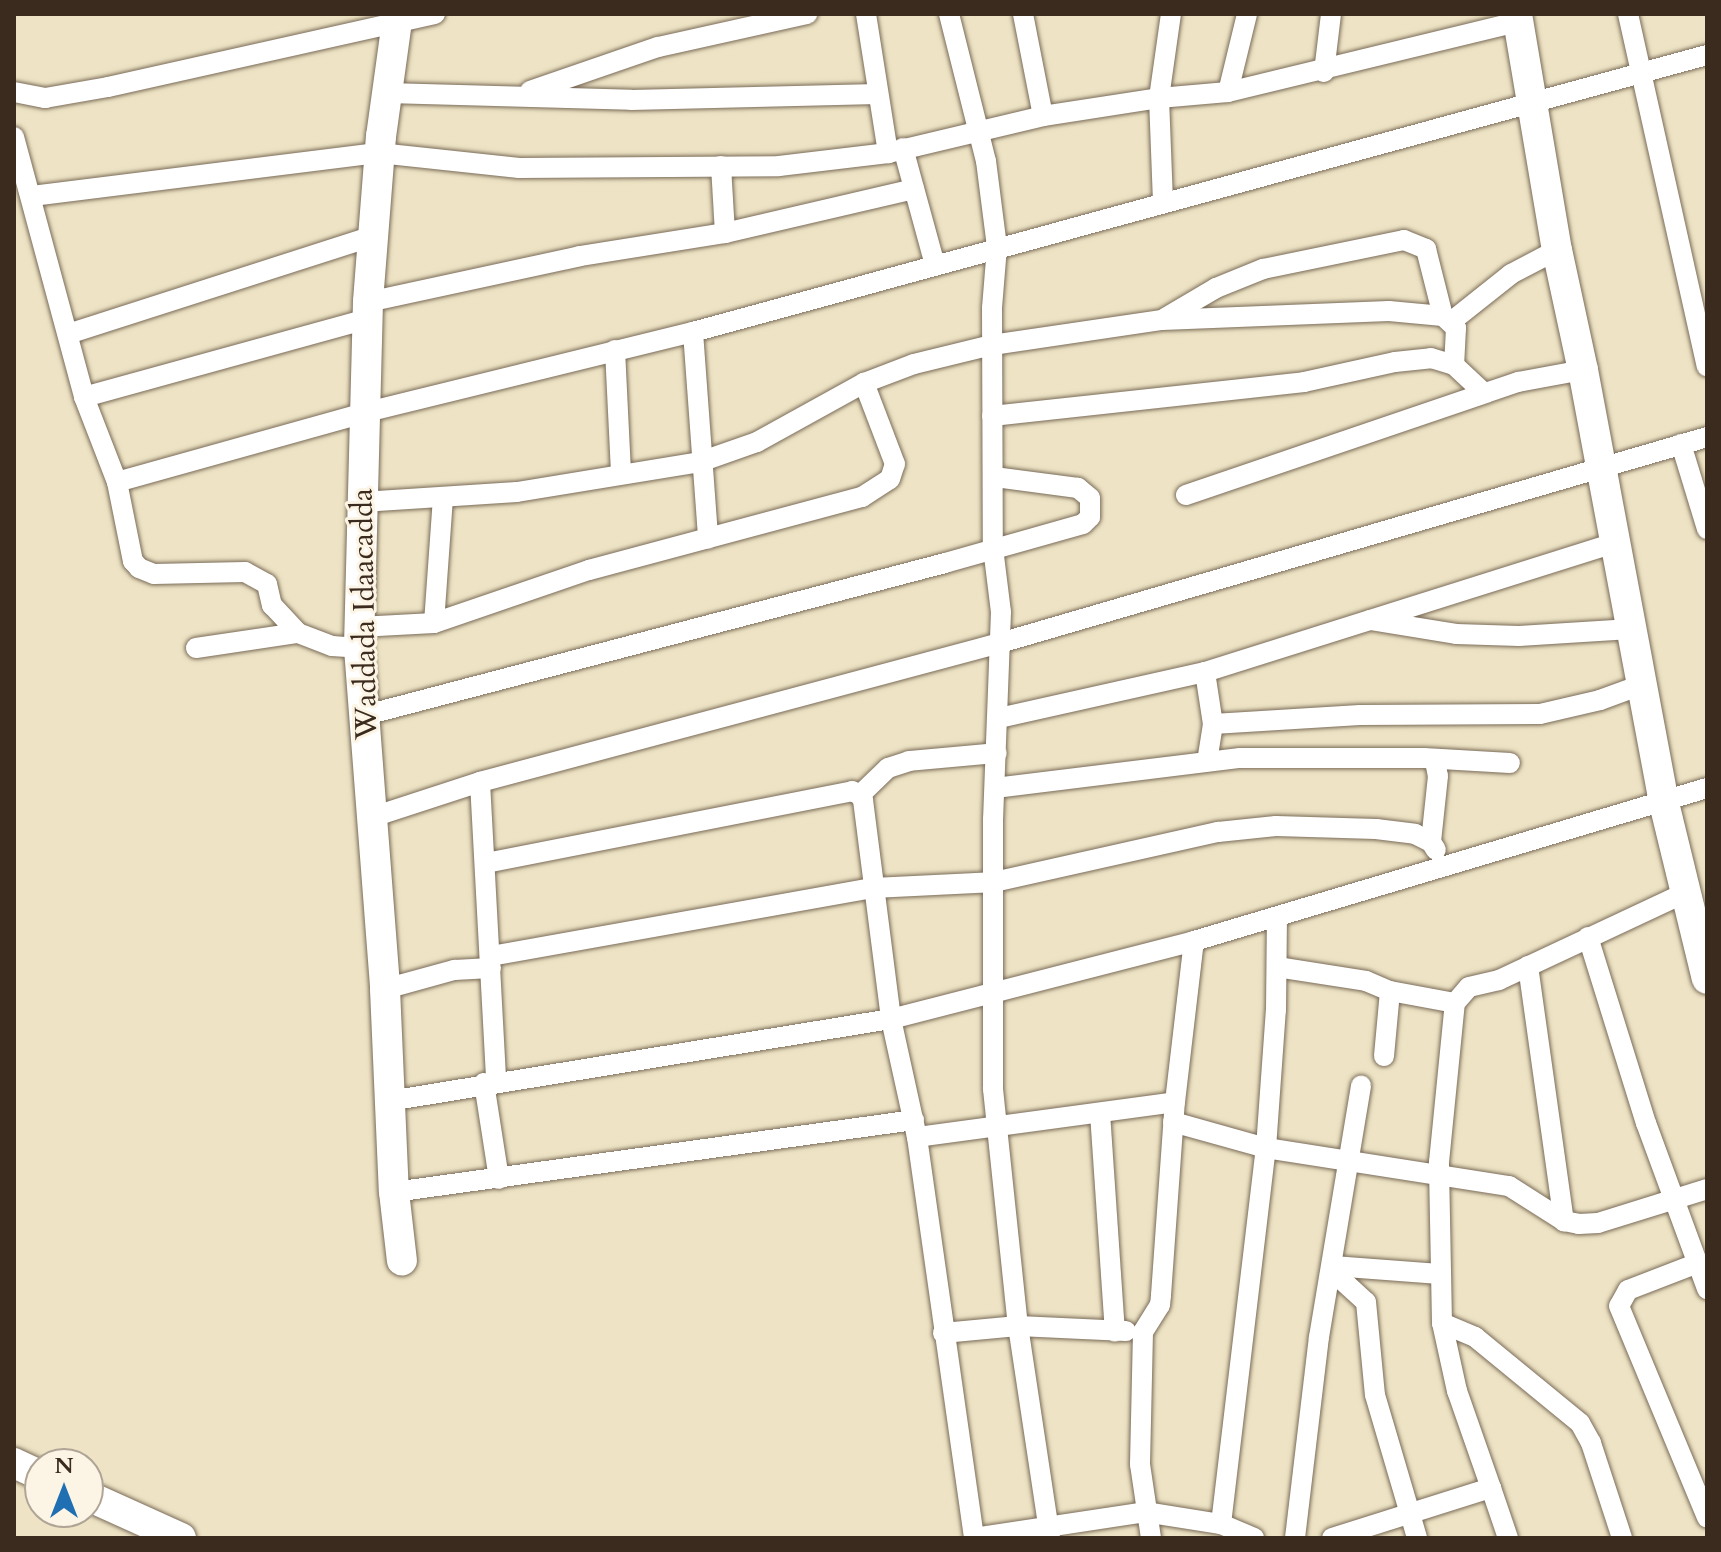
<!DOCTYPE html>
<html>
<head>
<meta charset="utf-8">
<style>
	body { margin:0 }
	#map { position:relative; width:1721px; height:1552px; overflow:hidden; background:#eee4c5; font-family:Cardo,serif }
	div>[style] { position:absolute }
	.roads { filter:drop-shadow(0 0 2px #7a6b58) drop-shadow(0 0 2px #7a6b58) }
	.street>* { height:20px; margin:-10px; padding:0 10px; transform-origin:10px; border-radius:10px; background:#fff }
	.secondary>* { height:30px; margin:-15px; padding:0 15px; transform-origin:15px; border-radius:15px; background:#fff }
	span { translate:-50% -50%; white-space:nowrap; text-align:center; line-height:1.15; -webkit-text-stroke:6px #fcf5e5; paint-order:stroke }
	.street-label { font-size:30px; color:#3b2a1e }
	.frame { position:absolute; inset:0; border:16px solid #3b2a1e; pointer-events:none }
	.north { position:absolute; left:24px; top:1448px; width:80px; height:80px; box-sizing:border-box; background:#fcf5e5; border:2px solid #afa495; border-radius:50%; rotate:0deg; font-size:22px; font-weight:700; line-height:32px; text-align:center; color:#3b2a1e }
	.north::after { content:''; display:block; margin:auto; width:28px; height:36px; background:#1f6fb2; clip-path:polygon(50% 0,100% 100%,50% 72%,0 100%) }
</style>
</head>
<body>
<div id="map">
	<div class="roads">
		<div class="street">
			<i style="left:866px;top:14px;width:141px;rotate:81deg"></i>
			<i style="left:949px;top:14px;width:152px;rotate:75.9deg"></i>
			<i style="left:986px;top:161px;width:87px;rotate:82.7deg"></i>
			<i style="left:997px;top:247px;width:61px;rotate:94.7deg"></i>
			<i style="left:992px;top:308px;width:240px;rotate:89.8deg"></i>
			<i style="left:993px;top:548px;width:64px;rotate:82.9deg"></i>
			<i style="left:1001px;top:612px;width:207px;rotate:92.2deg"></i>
			<i style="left:993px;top:819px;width:270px;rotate:90deg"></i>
			<i style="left:993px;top:1089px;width:238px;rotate:84deg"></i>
			<i style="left:1018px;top:1326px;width:214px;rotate:81.4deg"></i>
			<i style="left:1023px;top:14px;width:104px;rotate:78.9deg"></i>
			<i style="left:1628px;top:14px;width:361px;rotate:77.4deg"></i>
			<i style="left:1324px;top:72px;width:58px;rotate:-83.1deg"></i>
			<i style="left:530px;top:91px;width:135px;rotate:-19deg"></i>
			<i style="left:658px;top:47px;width:153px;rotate:-12.5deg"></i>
			<i style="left:14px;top:92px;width:32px;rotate:11deg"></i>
			<i style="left:45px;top:98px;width:64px;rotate:-9.9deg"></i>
			<i style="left:108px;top:87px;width:335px;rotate:-12.6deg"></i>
			<i style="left:1228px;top:92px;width:80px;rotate:-76.3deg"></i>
			<i style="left:387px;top:93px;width:244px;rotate:1.6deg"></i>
			<i style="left:631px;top:100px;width:247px;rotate:-1.4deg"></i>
			<i style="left:14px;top:137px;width:269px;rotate:74.9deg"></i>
			<i style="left:84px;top:397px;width:91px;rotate:68.8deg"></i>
			<i style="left:117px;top:482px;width:81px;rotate:78.6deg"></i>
			<i style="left:133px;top:561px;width:9px;rotate:49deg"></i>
			<i style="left:139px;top:568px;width:16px;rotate:22deg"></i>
			<i style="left:154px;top:574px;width:91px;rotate:-1.3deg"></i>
			<i style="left:245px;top:572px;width:25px;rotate:29deg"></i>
			<i style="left:267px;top:584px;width:22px;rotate:77deg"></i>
			<i style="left:272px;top:605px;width:38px;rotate:47deg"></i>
			<i style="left:298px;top:633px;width:36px;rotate:21deg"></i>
			<i style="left:332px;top:646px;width:27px;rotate:4deg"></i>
			<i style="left:903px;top:148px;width:121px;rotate:74.7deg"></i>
			<i style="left:721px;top:166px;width:67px;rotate:86.6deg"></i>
			<i style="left:32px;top:196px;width:350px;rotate:-7.1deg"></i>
			<i style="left:379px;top:153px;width:141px;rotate:6.1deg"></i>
			<i style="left:519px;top:168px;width:260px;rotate:-0.4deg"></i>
			<i style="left:779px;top:166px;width:110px;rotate:-6.8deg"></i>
			<i style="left:888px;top:153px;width:159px;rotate:-13.4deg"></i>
			<i style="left:1043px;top:116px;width:117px;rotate:-8.8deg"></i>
			<i style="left:1159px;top:98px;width:69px;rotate:-5deg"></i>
			<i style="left:1228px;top:92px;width:298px;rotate:-13.6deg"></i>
			<i style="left:1163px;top:202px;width:104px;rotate:-92.2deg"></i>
			<i style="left:1159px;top:98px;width:85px;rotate:-81.9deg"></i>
			<i style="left:368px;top:302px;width:217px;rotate:-12.2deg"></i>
			<i style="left:580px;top:256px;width:147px;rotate:-9deg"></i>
			<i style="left:725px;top:233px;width:194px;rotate:-13.1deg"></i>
			<i style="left:1165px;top:318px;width:59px;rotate:-30.5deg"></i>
			<i style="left:1216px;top:288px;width:51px;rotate:-22deg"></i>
			<i style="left:1263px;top:269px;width:144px;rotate:-11.6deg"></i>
			<i style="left:1404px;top:240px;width:24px;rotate:22deg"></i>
			<i style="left:1426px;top:249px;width:69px;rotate:75.8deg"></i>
			<i style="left:1452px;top:321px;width:75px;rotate:-38.5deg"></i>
			<i style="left:1511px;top:274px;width:52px;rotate:-27.6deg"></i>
			<i style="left:693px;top:332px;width:207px;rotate:85.8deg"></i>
			<i style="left:68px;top:334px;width:321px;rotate:-17.8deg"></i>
			<i style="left:615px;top:350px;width:124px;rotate:87.2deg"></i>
			<i style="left:84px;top:397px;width:295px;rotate:-15.4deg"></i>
			<i style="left:992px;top:416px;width:314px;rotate:-6.2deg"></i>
			<i style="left:1304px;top:382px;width:93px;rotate:-12.4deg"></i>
			<i style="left:1395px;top:362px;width:36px;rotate:-6deg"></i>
			<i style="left:1431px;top:358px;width:24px;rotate:17deg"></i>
			<i style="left:1454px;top:365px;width:41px;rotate:43deg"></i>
			<i style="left:1681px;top:444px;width:89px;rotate:73deg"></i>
			<i style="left:117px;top:482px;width:260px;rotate:-15.6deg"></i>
			<i style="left:367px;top:412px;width:336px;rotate:-13.8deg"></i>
			<i style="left:693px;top:332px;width:1051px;rotate:-15.28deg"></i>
			<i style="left:1186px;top:495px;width:351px;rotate:-18.8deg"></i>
			<i style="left:1518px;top:382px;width:66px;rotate:-10.5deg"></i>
			<i style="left:362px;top:502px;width:155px;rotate:-3.7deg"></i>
			<i style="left:517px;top:492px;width:185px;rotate:-9.3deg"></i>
			<i style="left:700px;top:462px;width:60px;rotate:-19.3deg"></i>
			<i style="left:757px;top:442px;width:122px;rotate:-28.9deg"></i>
			<i style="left:864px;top:383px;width:53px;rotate:-20.8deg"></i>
			<i style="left:914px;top:364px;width:80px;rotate:-13.7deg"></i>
			<i style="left:992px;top:345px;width:172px;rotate:-8.4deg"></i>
			<i style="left:1162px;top:320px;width:227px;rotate:-2.3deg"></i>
			<i style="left:1389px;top:311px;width:54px;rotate:5.3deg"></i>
			<i style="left:1443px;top:316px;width:18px;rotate:43deg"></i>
			<i style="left:1456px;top:328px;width:37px;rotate:93deg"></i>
			<i style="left:1370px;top:620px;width:87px;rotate:9.2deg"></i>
			<i style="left:1456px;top:634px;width:63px;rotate:1.8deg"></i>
			<i style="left:1519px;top:636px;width:112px;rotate:-3.6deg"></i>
			<i style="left:434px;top:623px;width:125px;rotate:-85.9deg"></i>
			<i style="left:359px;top:627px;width:75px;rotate:-3.1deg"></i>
			<i style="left:434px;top:623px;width:164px;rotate:-18.9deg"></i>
			<i style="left:589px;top:570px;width:283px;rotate:-15deg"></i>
			<i style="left:862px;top:497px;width:33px;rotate:-33deg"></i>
			<i style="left:890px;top:479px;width:16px;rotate:-72deg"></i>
			<i style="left:895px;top:464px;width:87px;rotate:-110.9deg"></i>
			<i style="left:196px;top:648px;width:103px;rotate:-8.4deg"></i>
			<i style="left:1205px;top:672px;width:53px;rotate:81.3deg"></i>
			<i style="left:1213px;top:724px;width:37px;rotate:99deg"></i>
			<i style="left:362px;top:716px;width:603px;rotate:-14.7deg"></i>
			<i style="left:945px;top:563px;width:143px;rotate:-15.8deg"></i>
			<i style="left:1083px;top:524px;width:10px;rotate:-45deg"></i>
			<i style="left:1090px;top:517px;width:19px;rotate:-90deg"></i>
			<i style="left:1090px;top:498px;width:16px;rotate:-140deg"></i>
			<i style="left:1078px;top:488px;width:85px;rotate:-172.5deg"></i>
			<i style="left:999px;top:718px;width:211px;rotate:-12.6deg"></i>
			<i style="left:1205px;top:672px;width:430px;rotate:-17.5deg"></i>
			<i style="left:1213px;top:724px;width:147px;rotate:-3.5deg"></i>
			<i style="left:1360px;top:715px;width:180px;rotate:-0.3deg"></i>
			<i style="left:1540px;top:714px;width:62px;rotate:-13.1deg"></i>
			<i style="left:1600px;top:700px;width:44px;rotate:-20.1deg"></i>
			<i style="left:1435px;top:761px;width:15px;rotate:79deg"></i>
			<i style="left:1438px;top:776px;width:66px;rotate:96.1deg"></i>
			<i style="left:1431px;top:842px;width:9px;rotate:58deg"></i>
			<i style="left:480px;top:782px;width:299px;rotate:86.9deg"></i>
			<i style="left:995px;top:788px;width:247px;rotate:-7deg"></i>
			<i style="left:1240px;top:758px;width:184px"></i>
			<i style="left:1424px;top:758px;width:86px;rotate:3.3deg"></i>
			<i style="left:860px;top:795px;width:6px;rotate:59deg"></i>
			<i style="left:863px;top:800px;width:221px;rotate:82.7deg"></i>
			<i style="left:891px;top:1019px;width:121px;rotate:77.6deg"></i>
			<i style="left:917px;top:1137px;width:405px;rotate:81.9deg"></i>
			<i style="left:860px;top:795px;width:39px;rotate:-44deg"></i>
			<i style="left:888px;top:768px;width:22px;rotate:-18deg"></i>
			<i style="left:909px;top:761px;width:88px;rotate:-5.2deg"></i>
			<i style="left:373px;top:817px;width:113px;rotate:-18.1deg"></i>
			<i style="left:480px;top:782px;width:538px;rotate:-14.97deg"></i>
			<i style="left:1000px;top:643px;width:736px;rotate:-16.24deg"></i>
			<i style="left:486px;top:863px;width:373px;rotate:-11.1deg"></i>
			<i style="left:852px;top:791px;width:9px;rotate:27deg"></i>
			<i style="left:1588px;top:937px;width:195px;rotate:72.7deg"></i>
			<i style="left:1646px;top:1123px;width:177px;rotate:69.8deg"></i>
			<i style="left:491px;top:956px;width:388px;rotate:-10.1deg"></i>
			<i style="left:873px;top:888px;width:121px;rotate:-2.8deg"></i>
			<i style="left:994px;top:882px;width:230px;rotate:-12.6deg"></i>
			<i style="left:1218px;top:832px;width:58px;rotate:-5.9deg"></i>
			<i style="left:1276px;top:826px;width:100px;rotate:1.7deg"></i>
			<i style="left:1376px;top:829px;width:39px;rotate:7deg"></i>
			<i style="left:1415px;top:834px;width:18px;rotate:27deg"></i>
			<i style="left:1528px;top:966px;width:258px;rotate:82deg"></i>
			<i style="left:1277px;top:967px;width:90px;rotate:8.9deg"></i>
			<i style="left:1366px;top:981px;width:26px;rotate:23deg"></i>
			<i style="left:1390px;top:991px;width:66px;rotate:10.5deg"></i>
			<i style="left:385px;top:989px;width:72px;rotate:-15.4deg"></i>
			<i style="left:454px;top:970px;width:37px;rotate:-3deg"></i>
			<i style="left:1384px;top:1056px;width:65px;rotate:-84.7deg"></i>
			<i style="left:484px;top:1083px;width:97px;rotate:81.1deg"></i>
			<i style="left:389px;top:1101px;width:509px;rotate:-9.28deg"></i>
			<i style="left:891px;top:1019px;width:313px;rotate:-14.4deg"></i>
			<i style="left:1194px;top:941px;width:535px;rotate:-16.61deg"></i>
			<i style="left:1100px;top:1113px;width:219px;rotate:86.1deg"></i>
			<i style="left:1173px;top:1122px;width:97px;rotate:15.6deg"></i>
			<i style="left:1266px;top:1148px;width:246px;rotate:8.9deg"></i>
			<i style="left:1509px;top:1186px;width:65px;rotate:32.5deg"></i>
			<i style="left:1564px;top:1221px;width:15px;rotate:11deg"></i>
			<i style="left:1579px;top:1224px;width:19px;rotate:-3deg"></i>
			<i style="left:1598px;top:1223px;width:114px;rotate:-17.3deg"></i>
			<i style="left:917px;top:1137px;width:260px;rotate:-7.7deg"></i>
			<i style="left:394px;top:1192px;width:525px;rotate:-7.88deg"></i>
			<i style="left:1698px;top:1263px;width:75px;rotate:158.9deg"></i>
			<i style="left:1628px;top:1290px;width:18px;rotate:119deg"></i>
			<i style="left:1619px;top:1306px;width:229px;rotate:67.4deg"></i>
			<i style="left:1333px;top:1266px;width:107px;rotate:4.3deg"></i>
			<i style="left:1332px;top:1271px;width:46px;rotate:42.4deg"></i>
			<i style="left:1366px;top:1302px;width:93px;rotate:84.5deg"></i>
			<i style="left:1375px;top:1395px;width:149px;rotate:73.6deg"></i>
			<i style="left:1442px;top:1323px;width:36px;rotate:23deg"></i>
			<i style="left:1475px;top:1337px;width:136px;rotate:39.3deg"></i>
			<i style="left:1580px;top:1423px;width:23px;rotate:61deg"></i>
			<i style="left:1591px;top:1443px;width:100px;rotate:71.9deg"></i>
			<i style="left:943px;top:1333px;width:75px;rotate:-5.3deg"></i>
			<i style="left:1018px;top:1326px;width:108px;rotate:2.7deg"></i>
			<i style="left:1491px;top:1488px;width:103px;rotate:-109.3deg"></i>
			<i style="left:1457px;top:1391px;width:70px;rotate:-102.4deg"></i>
			<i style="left:1442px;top:1323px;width:161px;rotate:-91.1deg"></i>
			<i style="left:1439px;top:1162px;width:160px;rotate:-84.3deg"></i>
			<i style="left:1455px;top:1003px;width:21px;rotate:-49deg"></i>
			<i style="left:1469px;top:987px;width:31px;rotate:-13deg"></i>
			<i style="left:1499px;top:980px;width:205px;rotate:-25.1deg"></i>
			<i style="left:1221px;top:1524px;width:379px;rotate:-83.2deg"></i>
			<i style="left:1266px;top:1148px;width:138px;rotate:-85.9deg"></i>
			<i style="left:1276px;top:1010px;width:92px;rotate:-89.4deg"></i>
			<i style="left:974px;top:1538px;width:173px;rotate:-8.6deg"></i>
			<i style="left:1145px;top:1512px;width:77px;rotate:9deg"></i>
			<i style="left:1221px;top:1524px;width:36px;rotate:23deg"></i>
			<i style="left:1151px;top:1538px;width:75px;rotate:-98.5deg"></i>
			<i style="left:1140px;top:1464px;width:132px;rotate:-88.7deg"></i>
			<i style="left:1143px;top:1332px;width:32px;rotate:-58deg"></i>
			<i style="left:1160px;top:1305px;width:10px;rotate:-84deg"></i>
			<i style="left:1161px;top:1295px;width:194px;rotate:-85.9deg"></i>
			<i style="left:1175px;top:1102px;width:162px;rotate:-83.3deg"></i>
			<i style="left:1295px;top:1538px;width:202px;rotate:-83.2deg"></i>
			<i style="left:1319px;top:1337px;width:255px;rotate:-80.5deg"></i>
			<i style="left:1332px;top:1538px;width:167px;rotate:-17.5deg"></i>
			<i style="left:1491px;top:1488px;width:53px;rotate:71.2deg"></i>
		</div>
		<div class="secondary">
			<i style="left:398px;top:14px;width:123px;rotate:97.9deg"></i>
			<i style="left:381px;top:136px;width:167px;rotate:94.5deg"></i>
			<i style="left:368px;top:302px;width:346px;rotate:91.5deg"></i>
			<i style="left:359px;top:648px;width:342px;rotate:85.6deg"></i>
			<i style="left:385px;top:989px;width:203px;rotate:87.5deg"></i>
			<i style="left:394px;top:1192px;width:69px;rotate:83.4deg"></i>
			<i style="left:1517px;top:14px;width:239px;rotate:80.4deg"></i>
			<i style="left:1557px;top:250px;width:123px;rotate:77.8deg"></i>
			<i style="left:1583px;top:370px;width:436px;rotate:79.4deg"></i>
			<i style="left:1663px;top:799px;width:185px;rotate:76.3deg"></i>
			<i style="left:14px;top:1463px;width:29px;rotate:25deg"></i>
			<i style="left:88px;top:1496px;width:102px;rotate:24.3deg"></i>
		</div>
	</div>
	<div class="street-label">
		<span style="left:365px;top:614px;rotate:-91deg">Waddada Idaacadda</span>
	</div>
	<div class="frame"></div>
	<div class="north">N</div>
</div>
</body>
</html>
